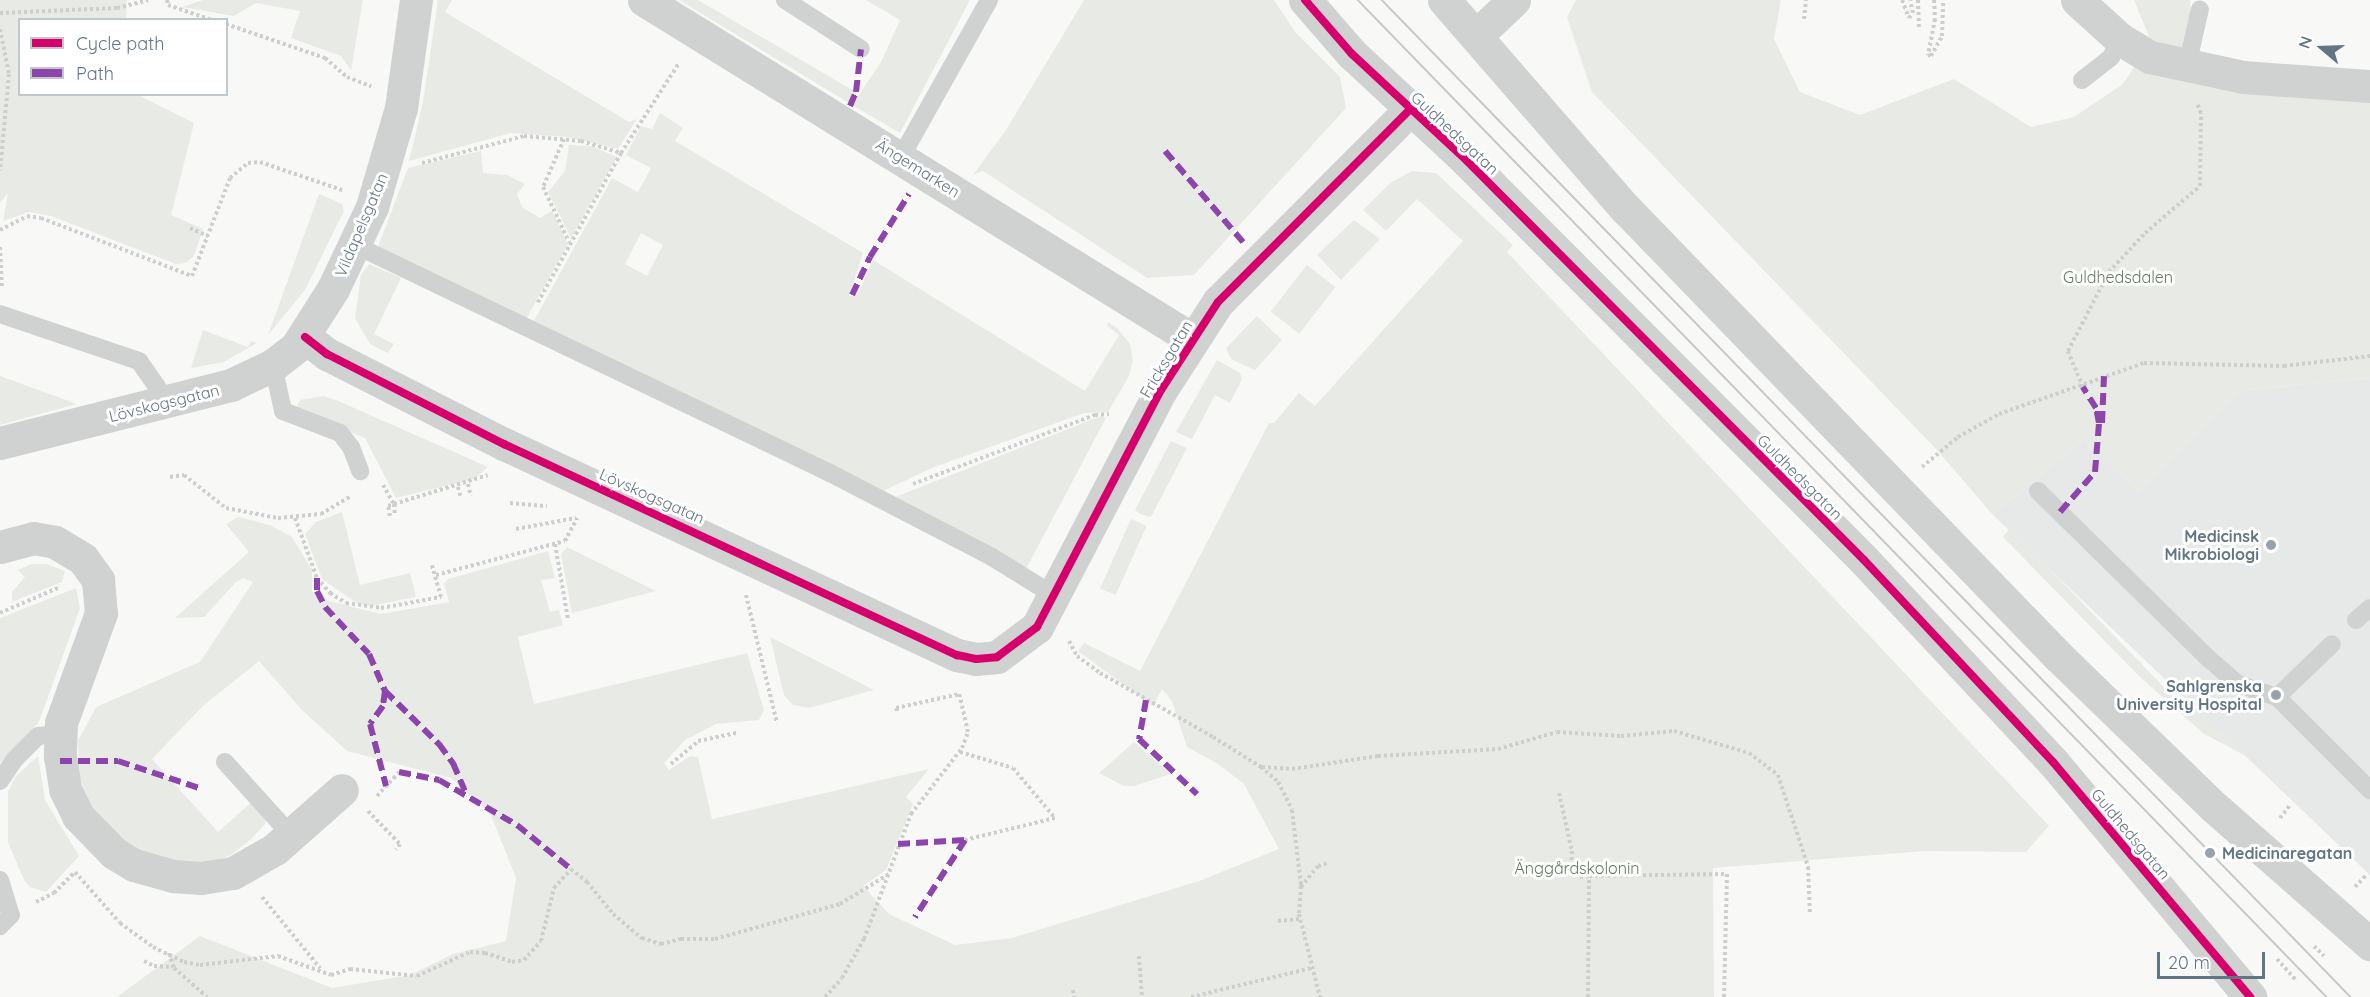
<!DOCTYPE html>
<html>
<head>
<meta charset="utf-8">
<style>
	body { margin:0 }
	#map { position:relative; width:2370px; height:997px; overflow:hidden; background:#f8f8f7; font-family:Quicksand,sans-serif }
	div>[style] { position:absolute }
	.built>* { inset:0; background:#e7e8e8 }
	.green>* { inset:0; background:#e8ebe5; transform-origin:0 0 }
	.path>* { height:4px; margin-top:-2px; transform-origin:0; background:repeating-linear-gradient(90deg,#cececf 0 3px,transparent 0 6px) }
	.service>* { height:18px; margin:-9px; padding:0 9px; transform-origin:9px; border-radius:9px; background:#d0d2d2 }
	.minor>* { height:33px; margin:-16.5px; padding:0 16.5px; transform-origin:16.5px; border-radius:16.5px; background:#d0d2d2 }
	.tertiary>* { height:33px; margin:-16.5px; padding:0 16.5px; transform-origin:16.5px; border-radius:16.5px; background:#d0d2d2 }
	.tram>* { height:1.5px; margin:-0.75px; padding:0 0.75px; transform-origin:0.75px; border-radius:0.75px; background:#c5c7c8 }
	.quiet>* { height:6px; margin-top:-3px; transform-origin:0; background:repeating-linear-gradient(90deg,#8e44ad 0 12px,transparent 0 18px) }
	.cycleway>* { height:8px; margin:-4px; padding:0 4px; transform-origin:4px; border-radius:4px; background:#d6006c }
	.dots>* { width:16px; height:16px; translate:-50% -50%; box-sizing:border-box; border:3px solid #fff; border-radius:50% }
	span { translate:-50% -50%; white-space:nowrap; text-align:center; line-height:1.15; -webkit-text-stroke:6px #fff; paint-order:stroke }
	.street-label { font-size:16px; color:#627583 }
	.park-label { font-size:16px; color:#667a61 }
	.poi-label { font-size:16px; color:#627583; font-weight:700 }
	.right { translate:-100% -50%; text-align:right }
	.left { translate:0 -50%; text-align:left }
	.legend { position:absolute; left:18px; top:18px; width:210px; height:78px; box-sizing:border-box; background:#fff; border:2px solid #c0c8cd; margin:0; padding:8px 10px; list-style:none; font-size:18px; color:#627583 }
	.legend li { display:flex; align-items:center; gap:12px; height:30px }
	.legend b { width:30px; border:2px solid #c0c8cd }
	.north { position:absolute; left:2292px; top:18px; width:60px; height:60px; -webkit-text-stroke:4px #fff; paint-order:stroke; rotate:289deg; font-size:16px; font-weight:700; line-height:24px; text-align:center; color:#627583 }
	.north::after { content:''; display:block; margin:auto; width:21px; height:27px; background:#627583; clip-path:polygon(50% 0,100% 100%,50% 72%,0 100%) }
	.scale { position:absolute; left:2157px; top:952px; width:108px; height:27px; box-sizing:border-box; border:3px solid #627583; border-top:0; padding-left:8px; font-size:18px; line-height:21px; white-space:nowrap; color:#627583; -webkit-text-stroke:4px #fff; paint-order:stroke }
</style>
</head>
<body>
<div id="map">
	<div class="built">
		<i style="clip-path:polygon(2370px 378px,2370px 875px,1993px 515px,2084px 439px,2138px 492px,2239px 391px)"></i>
	</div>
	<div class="green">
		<i style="clip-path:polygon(0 0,127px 0,126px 19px,20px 20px,20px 94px,138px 95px,194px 123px,171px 215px,203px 229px,194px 256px,186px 263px,176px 264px,51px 216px,29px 212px,3px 221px,8px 193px,0 203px)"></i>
		<i style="clip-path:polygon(203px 0,363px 0,351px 71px,341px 56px,291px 38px,300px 11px,256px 3px,234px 16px,182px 7px)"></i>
		<i style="clip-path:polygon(438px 0,452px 0,445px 12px,629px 122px,637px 119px,618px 149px,568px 137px,511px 133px,409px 161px,423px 102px)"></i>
		<i style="clip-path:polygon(679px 0,698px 0,856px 92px,849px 103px)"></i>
		<i style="clip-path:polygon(866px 0,970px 0,900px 133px,852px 105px,881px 62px,900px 20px)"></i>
		<i style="clip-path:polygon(1084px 0,1274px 0,1296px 33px,1340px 77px,1346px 108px,1194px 275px,1147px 278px,983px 171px,973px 175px,1006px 130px)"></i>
		<i style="clip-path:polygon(1576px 0,1781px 0,1774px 39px,1800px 92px,1860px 115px,1954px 79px,2031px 127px,2074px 117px,2123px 84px,2151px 41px,2134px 0,2190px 0,2195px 62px,2370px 96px,2370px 378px,2239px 391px,2138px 492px,2084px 439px,1993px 515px,1936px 449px,1592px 92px,1567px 17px)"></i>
		<i style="clip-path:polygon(evenodd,660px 113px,683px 128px,675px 141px,863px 253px,849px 296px,858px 294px,873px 260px,1085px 391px,1119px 335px,1107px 326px,1108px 322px,1117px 328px,1130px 344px,1133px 360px,1129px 376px,1108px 412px,1084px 413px,932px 468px,881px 492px,534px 321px,612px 178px,638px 192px,651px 168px,626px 155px,641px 126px,652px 129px,660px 113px,641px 233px,663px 245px,647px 276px,625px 264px,641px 233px)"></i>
		<i style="clip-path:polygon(569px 145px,591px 146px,617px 157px,571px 238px,548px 192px,565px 171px)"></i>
		<i style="clip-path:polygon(481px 151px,483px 173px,507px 175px,525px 184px,517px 194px,522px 207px,540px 218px,552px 211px,568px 244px,526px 319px,378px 247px,408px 168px)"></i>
		<i style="clip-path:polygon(1412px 171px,1436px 173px,1513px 245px,1507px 252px,2049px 826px,2026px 852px,1925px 851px,1713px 868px,1714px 997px,117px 997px,200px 936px,332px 988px,410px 975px,453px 954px,506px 941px,516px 878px,491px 815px,451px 778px,347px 751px,301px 709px,259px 661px,204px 705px,152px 759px,218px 832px,254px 800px,267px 812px,265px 824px,250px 840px,231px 855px,216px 861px,195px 863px,156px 858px,127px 843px,90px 804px,80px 777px,78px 741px,96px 707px,200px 662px,253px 582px,243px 578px,236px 582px,204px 617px,175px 618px,249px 552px,226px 524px,238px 517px,270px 525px,292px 537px,312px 570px,312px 592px,329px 601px,381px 614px,449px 602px,444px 584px,448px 579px,548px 551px,555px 578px,541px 580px,550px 612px,559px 610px,563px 625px,518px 637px,534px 704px,747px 653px,764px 710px,759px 720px,716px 724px,685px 740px,664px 763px,669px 770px,690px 756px,698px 757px,712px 819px,929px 769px,906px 797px,913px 804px,886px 870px,863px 886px,889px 914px,955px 945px,1012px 938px,1199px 881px,1279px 849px,1244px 784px,1218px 764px,1187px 747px,1172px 701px,1162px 689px,1153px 706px,1078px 651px,1084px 643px,1140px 671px,1269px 423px,1274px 423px,1299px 393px,1315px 406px,1463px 241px,1417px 199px,1386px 231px,1363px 210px,1390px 183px)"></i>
		<i style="clip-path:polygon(319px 194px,342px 204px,344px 211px,305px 290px,268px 335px)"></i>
		<i style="clip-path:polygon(1354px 220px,1380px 239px,1341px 280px,1317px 255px)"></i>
		<i style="clip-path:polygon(369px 264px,401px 278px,374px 334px,394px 344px,388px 353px,370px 344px,355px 318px,361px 275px)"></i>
		<i style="left:1307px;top:265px;width:36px;height:59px;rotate:38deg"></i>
		<i style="clip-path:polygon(1257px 316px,1282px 340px,1255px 370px,1231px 359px,1226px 348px)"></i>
		<i style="clip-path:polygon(203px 330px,248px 347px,251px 341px,257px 343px,224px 362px,191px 368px)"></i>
		<i style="clip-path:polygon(1217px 360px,1240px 373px,1242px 379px,1230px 403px,1215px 395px,1192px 439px,1176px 432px)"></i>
		<i style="clip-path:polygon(0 376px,77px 404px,0 425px)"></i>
		<i style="clip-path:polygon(323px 396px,336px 400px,488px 467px,474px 479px,396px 498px,365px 438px,300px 412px,297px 406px,300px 400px)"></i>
		<i style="clip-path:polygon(1101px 416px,1106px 418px,1026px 569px,1013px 565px,999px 551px,890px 499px)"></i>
		<i style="clip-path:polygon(1171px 441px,1187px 448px,1151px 517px,1140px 514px,1135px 510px)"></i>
		<i style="clip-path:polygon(342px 512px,360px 585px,410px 573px,416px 597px,371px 606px,358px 604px,322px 579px,305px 534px,316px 522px)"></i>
		<i style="left:1131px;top:519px;width:17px;height:76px;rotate:24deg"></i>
		<i style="clip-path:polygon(2010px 528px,2188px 712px,2197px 708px,2244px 755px,2204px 734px,2140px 677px,2003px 537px)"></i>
		<i style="clip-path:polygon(567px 547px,656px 591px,572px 613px,561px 554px)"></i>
		<i style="clip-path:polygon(47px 564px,65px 571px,62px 582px,12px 602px,12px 592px,25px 577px,18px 570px,31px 564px)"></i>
		<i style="clip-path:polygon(76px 588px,80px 608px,39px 722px,0 763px,0 618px)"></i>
		<i style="clip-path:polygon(770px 637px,868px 687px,874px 690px,809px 708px,793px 705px,784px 695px)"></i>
		<i style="clip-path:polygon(1134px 742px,1171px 774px,1134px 786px,1124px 786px,1099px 773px)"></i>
		<i style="clip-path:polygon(38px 756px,45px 800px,79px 856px,46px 892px,30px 887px,24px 880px,8px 842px,8px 792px,15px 777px)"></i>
	</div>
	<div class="path">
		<i style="left:167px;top:0;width:5px;rotate:79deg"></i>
		<i style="left:168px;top:5px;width:46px;rotate:18.8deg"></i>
		<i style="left:1902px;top:0;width:19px;rotate:69deg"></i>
		<i style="left:1909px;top:18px;width:6px;rotate:-51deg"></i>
		<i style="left:1913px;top:13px;width:13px;rotate:-103deg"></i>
		<i style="left:1918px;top:0;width:28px;rotate:88deg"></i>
		<i style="left:1934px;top:0;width:19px;rotate:87deg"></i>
		<i style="left:1935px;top:19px;width:37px;rotate:101deg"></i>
		<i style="left:1928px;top:55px;width:3px;rotate:18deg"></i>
		<i style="left:1931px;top:56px;width:23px;rotate:-61deg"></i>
		<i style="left:1942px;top:36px;width:36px;rotate:-88deg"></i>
		<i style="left:0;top:13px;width:117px;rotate:-2.4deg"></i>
		<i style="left:117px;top:8px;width:32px;rotate:-14deg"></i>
		<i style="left:1804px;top:19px;width:19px;rotate:-84deg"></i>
		<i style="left:226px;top:24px;width:105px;rotate:19deg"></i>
		<i style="left:325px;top:58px;width:29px;rotate:41deg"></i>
		<i style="left:347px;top:77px;width:26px;rotate:21deg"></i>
		<i style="left:0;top:29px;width:46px;rotate:78.7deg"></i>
		<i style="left:9px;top:74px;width:97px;rotate:95.3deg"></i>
		<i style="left:564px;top:139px;width:52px;rotate:113.6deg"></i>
		<i style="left:543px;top:187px;width:61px;rotate:64.7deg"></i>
		<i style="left:621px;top:153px;width:107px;rotate:-57.2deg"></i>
		<i style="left:422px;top:163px;width:106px;rotate:-14.8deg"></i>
		<i style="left:524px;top:136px;width:57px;rotate:5deg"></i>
		<i style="left:581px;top:141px;width:42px;rotate:16.7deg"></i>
		<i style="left:621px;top:153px;width:171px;rotate:119.1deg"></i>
		<i style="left:190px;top:228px;width:20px;rotate:24deg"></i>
		<i style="left:0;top:230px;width:30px;rotate:-27deg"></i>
		<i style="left:27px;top:216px;width:14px;rotate:8deg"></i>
		<i style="left:41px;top:218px;width:162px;rotate:21deg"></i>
		<i style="left:192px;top:276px;width:105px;rotate:-68.8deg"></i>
		<i style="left:230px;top:178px;width:23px;rotate:-40deg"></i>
		<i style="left:248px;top:163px;width:12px;rotate:-5deg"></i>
		<i style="left:260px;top:162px;width:87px;rotate:18.9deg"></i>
		<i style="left:0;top:247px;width:41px;rotate:87.2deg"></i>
		<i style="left:2083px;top:387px;width:39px;rotate:-113deg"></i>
		<i style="left:2068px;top:351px;width:89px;rotate:-62.6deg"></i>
		<i style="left:2109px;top:272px;width:53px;rotate:-47.3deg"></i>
		<i style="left:2145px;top:233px;width:72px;rotate:-40.5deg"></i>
		<i style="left:2200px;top:186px;width:73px;rotate:-89.2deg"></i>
		<i style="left:2201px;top:113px;width:11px;rotate:-112deg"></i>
		<i style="left:1922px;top:467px;width:47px;rotate:-39.8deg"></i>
		<i style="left:1958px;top:437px;width:47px;rotate:-29.3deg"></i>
		<i style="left:1999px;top:414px;width:154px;rotate:-19.4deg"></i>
		<i style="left:2144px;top:363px;width:140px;rotate:1.2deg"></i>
		<i style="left:2284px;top:366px;width:87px;rotate:-6.6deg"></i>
		<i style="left:170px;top:477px;width:14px;rotate:-8deg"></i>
		<i style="left:184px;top:475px;width:53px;rotate:38.2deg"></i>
		<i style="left:226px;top:508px;width:53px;rotate:10.9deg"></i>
		<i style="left:278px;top:518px;width:43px;rotate:-5.3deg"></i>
		<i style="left:321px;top:514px;width:35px;rotate:-31deg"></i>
		<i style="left:468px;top:484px;width:12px;rotate:76deg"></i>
		<i style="left:913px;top:484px;width:195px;rotate:-20.8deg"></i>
		<i style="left:1095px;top:415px;width:14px;rotate:-4deg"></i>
		<i style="left:383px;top:485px;width:22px;rotate:60deg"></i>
		<i style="left:394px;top:504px;width:98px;rotate:-17.1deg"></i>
		<i style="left:458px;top:487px;width:11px;rotate:75deg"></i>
		<i style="left:510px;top:503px;width:37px;rotate:5deg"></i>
		<i style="left:394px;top:504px;width:11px;rotate:85deg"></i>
		<i style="left:390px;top:516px;width:10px;rotate:-101deg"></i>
		<i style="left:388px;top:506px;width:6px;rotate:-18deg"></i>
		<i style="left:295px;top:518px;width:64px;rotate:69.9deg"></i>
		<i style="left:317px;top:578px;width:20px;rotate:49deg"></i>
		<i style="left:330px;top:593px;width:19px;rotate:32deg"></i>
		<i style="left:346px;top:603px;width:35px;rotate:8deg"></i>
		<i style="left:381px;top:608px;width:61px;rotate:-10.4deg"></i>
		<i style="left:441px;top:597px;width:33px;rotate:-106deg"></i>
		<i style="left:516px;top:529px;width:61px;rotate:-10.4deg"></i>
		<i style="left:555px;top:544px;width:76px;rotate:80.2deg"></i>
		<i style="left:436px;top:575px;width:133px;rotate:-14.8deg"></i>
		<i style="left:565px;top:541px;width:26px;rotate:-62deg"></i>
		<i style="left:746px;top:595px;width:132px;rotate:76.4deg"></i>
		<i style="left:0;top:613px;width:65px;rotate:-23.4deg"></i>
		<i style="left:1069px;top:641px;width:17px;rotate:62deg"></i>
		<i style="left:1077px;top:656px;width:29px;rotate:36deg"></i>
		<i style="left:1100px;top:673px;width:130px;rotate:29.5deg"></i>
		<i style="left:1213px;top:737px;width:57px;rotate:32deg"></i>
		<i style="left:1261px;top:767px;width:23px;rotate:41deg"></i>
		<i style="left:1278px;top:782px;width:31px;rotate:63deg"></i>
		<i style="left:1292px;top:810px;width:77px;rotate:83.2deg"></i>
		<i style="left:1301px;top:886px;width:28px;rotate:94deg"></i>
		<i style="left:1299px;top:914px;width:86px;rotate:75.8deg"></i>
		<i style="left:897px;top:711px;width:3px;rotate:-108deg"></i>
		<i style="left:896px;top:708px;width:65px;rotate:-12.5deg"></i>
		<i style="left:960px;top:752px;width:55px;rotate:16.8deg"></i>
		<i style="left:1013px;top:768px;width:65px;rotate:50deg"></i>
		<i style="left:1055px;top:818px;width:93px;rotate:166.3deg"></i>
		<i style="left:671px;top:764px;width:35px;rotate:-40deg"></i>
		<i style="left:698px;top:741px;width:40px;rotate:-12deg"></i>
		<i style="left:1262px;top:767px;width:30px;rotate:4deg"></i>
		<i style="left:1292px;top:769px;width:87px;rotate:-8.6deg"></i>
		<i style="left:1378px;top:756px;width:120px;rotate:-3.3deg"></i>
		<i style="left:1498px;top:749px;width:61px;rotate:-16.1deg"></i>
		<i style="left:1557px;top:732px;width:64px;rotate:3.6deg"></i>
		<i style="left:1621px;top:736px;width:53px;rotate:-5.4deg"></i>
		<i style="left:1674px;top:731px;width:78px;rotate:16.3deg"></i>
		<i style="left:1749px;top:753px;width:36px;rotate:37deg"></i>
		<i style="left:1778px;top:775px;width:97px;rotate:71.9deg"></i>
		<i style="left:1808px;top:867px;width:47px;rotate:87.6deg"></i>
		<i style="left:1559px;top:793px;width:59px;rotate:77.4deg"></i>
		<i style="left:1572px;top:851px;width:19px;rotate:93deg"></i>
		<i style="left:1571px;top:870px;width:11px;rotate:38deg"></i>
		<i style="left:1580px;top:877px;width:9px;rotate:-6deg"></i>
		<i style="left:377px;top:796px;width:33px;rotate:-47deg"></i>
		<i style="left:368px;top:811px;width:46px;rotate:45.9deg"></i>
		<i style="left:400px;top:844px;width:7px;rotate:124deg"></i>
		<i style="left:2280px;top:818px;width:18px;rotate:-52deg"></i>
		<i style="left:1301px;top:887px;width:27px;rotate:-51deg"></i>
		<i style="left:1318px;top:866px;width:10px;rotate:-17deg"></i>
		<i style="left:2355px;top:887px;width:18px;rotate:-47deg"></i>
		<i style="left:262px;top:897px;width:92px;rotate:50.8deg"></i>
		<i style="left:36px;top:902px;width:20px;rotate:-27deg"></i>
		<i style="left:54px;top:893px;width:30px;rotate:-45deg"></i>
		<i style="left:75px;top:872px;width:68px;rotate:48.6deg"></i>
		<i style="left:120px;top:923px;width:41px;rotate:36deg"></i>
		<i style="left:153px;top:947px;width:34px;rotate:26deg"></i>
		<i style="left:184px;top:962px;width:16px;rotate:11deg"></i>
		<i style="left:200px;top:965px;width:79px;rotate:-6.6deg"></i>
		<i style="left:278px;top:956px;width:56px;rotate:19.7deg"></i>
		<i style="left:331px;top:975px;width:20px;rotate:-18deg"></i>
		<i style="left:350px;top:969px;width:67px;rotate:6deg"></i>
		<i style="left:417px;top:976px;width:58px;rotate:-24.4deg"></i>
		<i style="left:470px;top:952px;width:15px;rotate:4deg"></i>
		<i style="left:485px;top:953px;width:28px;rotate:18deg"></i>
		<i style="left:512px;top:962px;width:12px;rotate:-9deg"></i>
		<i style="left:524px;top:960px;width:25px;rotate:-48deg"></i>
		<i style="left:541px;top:941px;width:55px;rotate:-76.2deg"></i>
		<i style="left:554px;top:888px;width:25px;rotate:-48deg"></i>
		<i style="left:571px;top:869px;width:21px;rotate:39deg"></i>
		<i style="left:587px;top:882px;width:41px;rotate:50.9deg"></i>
		<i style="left:613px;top:914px;width:38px;rotate:40deg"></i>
		<i style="left:642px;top:938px;width:20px;rotate:18deg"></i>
		<i style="left:661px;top:944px;width:21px;rotate:-14deg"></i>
		<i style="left:681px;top:939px;width:34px"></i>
		<i style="left:715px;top:939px;width:130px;rotate:-15.6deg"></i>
		<i style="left:840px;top:904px;width:57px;rotate:-31.5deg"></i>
		<i style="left:1278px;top:921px;width:22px;rotate:-5deg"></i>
		<i style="left:2314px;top:946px;width:14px;rotate:45deg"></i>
		<i style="left:169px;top:953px;width:16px;rotate:72deg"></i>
		<i style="left:174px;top:968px;width:44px;rotate:41.3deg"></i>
		<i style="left:1139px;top:956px;width:41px;rotate:85.8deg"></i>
		<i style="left:2277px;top:959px;width:30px;rotate:48deg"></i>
		<i style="left:144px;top:961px;width:11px;rotate:27deg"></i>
		<i style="left:154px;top:966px;width:19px;rotate:3deg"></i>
		<i style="left:1073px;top:990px;width:7px;rotate:82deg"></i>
		<i style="left:825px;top:997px;width:25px;rotate:-48deg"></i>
		<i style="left:842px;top:978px;width:45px;rotate:-60.6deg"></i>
		<i style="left:864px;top:939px;width:134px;rotate:-69.4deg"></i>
		<i style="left:911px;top:814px;width:83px;rotate:-52.3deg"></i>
		<i style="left:962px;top:748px;width:17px;rotate:-69deg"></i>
		<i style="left:968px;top:732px;width:40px;rotate:-103deg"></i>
		<i style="left:1191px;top:997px;width:124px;rotate:-13.5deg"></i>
		<i style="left:1588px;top:997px;width:121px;rotate:-89.5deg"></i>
		<i style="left:1589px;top:876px;width:138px;rotate:-0.8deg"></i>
		<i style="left:1727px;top:874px;width:123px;rotate:91.4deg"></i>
	</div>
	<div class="service">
		<i style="left:785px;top:0;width:90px;rotate:32.8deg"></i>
		<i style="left:2187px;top:66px;width:58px;rotate:-77.2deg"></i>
		<i style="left:2082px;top:80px;width:37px;rotate:-38deg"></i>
		<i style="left:2111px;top:57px;width:20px;rotate:-63deg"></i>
		<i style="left:901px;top:157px;width:180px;rotate:-60.7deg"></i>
		<i style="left:355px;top:245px;width:527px;rotate:25.64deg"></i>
		<i style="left:830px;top:473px;width:182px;rotate:27.4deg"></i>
		<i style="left:992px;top:557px;width:74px;rotate:31.8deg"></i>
		<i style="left:0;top:314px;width:147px;rotate:18.7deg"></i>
		<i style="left:139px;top:361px;width:32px;rotate:55deg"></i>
		<i style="left:157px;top:387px;width:19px;rotate:99deg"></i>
		<i style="left:273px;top:365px;width:47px;rotate:77.7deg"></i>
		<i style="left:283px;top:411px;width:61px;rotate:21.1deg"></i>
		<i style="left:340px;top:433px;width:18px;rotate:52deg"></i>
		<i style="left:351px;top:447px;width:26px;rotate:69deg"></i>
		<i style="left:2038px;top:491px;width:238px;rotate:44.5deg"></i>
		<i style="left:2208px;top:658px;width:40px;rotate:41deg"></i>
		<i style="left:2238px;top:684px;width:41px;rotate:18.4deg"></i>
		<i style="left:2277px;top:697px;width:132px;rotate:45deg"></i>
		<i style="left:2356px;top:620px;width:18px;rotate:-41deg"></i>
		<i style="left:2277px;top:697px;width:76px;rotate:-43.9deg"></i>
		<i style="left:225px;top:762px;width:98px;rotate:47.9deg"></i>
		<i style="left:0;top:781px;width:25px;rotate:-56deg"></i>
		<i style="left:14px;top:760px;width:34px;rotate:-45deg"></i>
		<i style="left:38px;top:736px;width:22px;rotate:-5deg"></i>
		<i style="left:0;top:880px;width:37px;rotate:73deg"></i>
		<i style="left:11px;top:915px;width:16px;rotate:135deg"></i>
	</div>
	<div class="minor">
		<i style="left:644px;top:0;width:644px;rotate:31.74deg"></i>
		<i style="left:2077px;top:0;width:58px;rotate:42.2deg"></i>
		<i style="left:2120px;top:39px;width:35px;rotate:31deg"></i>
		<i style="left:2150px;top:57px;width:95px;rotate:12.1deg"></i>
		<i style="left:2243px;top:77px;width:127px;rotate:4.1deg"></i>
		<i style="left:1477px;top:35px;width:51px;rotate:-43.4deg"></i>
		<i style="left:305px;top:337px;width:28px;rotate:38deg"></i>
		<i style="left:327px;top:354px;width:199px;rotate:27deg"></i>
		<i style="left:504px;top:444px;width:500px;rotate:25deg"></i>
		<i style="left:957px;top:655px;width:19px;rotate:12deg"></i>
		<i style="left:976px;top:659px;width:21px;rotate:-5deg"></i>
		<i style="left:997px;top:657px;width:50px;rotate:-36.9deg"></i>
		<i style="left:1037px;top:627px;width:267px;rotate:-62.4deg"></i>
		<i style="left:1161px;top:390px;width:105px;rotate:-57.1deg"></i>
		<i style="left:1218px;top:302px;width:272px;rotate:-45.1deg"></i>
		<i style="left:0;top:443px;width:238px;rotate:-14.1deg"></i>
		<i style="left:231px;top:385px;width:47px;rotate:-25.5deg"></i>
		<i style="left:273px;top:365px;width:29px;rotate:-38deg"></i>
		<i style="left:296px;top:347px;width:69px;rotate:-57.5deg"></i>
		<i style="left:333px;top:289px;width:91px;rotate:-64.6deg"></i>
		<i style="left:372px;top:207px;width:103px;rotate:-73.7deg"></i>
		<i style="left:401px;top:108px;width:109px;rotate:-82.1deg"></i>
		<i style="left:0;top:547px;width:34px;rotate:-15deg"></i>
		<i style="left:33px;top:538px;width:22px;rotate:10deg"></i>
		<i style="left:55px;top:542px;width:33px;rotate:31deg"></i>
		<i style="left:83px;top:559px;width:26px;rotate:54deg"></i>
		<i style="left:98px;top:580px;width:33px;rotate:85deg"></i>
		<i style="left:101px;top:613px;width:117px;rotate:110deg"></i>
		<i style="left:61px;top:723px;width:33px;rotate:92deg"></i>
		<i style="left:60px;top:756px;width:33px;rotate:81deg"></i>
		<i style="left:65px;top:789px;width:30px;rotate:64deg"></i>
		<i style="left:78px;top:816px;width:52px;rotate:45.8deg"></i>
		<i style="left:114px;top:853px;width:23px;rotate:31deg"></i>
		<i style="left:134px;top:865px;width:41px;rotate:15.8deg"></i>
		<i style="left:173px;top:876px;width:28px;rotate:4deg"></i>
		<i style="left:201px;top:878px;width:32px;rotate:-9deg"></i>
		<i style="left:233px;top:873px;width:48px;rotate:-29.7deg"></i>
		<i style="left:275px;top:849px;width:89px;rotate:-41.4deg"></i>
	</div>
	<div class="tertiary">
		<i style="left:1305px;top:0;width:72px;rotate:49deg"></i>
		<i style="left:1352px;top:54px;width:157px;rotate:42.9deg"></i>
		<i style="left:1467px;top:161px;width:563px;rotate:45.14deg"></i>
		<i style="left:1864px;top:560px;width:277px;rotate:46.9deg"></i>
		<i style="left:2053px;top:762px;width:307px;rotate:50deg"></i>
		<i style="left:1444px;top:0;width:277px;rotate:49deg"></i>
		<i style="left:1626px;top:209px;width:622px;rotate:45.98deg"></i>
		<i style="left:2058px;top:656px;width:217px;rotate:44.1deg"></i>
		<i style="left:2214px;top:807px;width:208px;rotate:41.3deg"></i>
	</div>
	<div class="tram">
		<i style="left:1358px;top:0;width:1390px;rotate:45.82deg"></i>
		<i style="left:1382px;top:0;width:1390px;rotate:45.82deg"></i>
	</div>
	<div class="quiet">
		<i style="left:850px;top:106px;width:15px;rotate:-67deg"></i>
		<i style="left:856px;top:92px;width:43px;rotate:-83.4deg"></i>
		<i style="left:1165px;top:151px;width:120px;rotate:49.4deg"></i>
		<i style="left:852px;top:295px;width:42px;rotate:-64.7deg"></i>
		<i style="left:870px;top:257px;width:74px;rotate:-58.2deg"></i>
		<i style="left:2102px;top:423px;width:47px;rotate:-87.6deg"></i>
		<i style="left:2060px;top:512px;width:53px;rotate:-48.8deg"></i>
		<i style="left:2095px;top:472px;width:49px;rotate:-85.3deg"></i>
		<i style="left:2099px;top:423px;width:15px;rotate:-101deg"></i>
		<i style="left:2096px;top:408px;width:25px;rotate:-122deg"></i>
		<i style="left:317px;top:578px;width:13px;rotate:90deg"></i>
		<i style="left:317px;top:591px;width:18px;rotate:63deg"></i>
		<i style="left:325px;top:607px;width:64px;rotate:46.9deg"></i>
		<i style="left:369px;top:654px;width:40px;rotate:66.6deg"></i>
		<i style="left:385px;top:691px;width:15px;rotate:98deg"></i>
		<i style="left:383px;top:706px;width:22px;rotate:126deg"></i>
		<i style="left:370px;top:724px;width:64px;rotate:75.5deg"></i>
		<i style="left:385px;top:691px;width:76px;rotate:44.5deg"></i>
		<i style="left:439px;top:744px;width:24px;rotate:54deg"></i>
		<i style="left:453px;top:763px;width:36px;rotate:67deg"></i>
		<i style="left:1146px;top:700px;width:40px;rotate:100deg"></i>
		<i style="left:1139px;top:739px;width:80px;rotate:43.5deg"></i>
		<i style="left:60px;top:761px;width:58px"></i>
		<i style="left:118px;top:761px;width:85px;rotate:18.4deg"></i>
		<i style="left:399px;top:772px;width:41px;rotate:11.3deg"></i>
		<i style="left:439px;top:780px;width:90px;rotate:30deg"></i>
		<i style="left:517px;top:825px;width:70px;rotate:39.2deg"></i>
		<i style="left:898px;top:844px;width:67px;rotate:-3.4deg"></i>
		<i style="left:965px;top:840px;width:92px;rotate:123deg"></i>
	</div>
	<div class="cycleway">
		<i style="left:1305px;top:0;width:72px;rotate:49deg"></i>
		<i style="left:1352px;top:54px;width:157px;rotate:42.9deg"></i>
		<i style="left:1467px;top:161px;width:563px;rotate:45.14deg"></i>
		<i style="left:1864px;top:560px;width:277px;rotate:46.9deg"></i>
		<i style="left:2053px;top:762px;width:307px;rotate:50deg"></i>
		<i style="left:305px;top:337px;width:28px;rotate:38deg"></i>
		<i style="left:327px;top:354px;width:199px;rotate:27deg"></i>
		<i style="left:504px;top:444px;width:500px;rotate:25deg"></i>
		<i style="left:957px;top:655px;width:19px;rotate:12deg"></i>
		<i style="left:976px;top:659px;width:21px;rotate:-5deg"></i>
		<i style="left:997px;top:657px;width:50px;rotate:-36.9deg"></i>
		<i style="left:1037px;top:627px;width:267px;rotate:-62.4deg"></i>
		<i style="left:1161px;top:390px;width:105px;rotate:-57.1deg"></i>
		<i style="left:1218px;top:302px;width:272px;rotate:-45.1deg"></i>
	</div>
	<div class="dots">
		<i style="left:2271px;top:545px;background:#96a3ac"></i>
		<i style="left:2276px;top:695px;background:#96a3ac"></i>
		<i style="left:2210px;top:853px;background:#96a3ac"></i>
	</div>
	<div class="street-label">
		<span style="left:1455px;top:133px;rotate:43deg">Guldhedsgatan</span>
		<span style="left:918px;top:168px;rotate:32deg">Ängemarken</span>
		<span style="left:361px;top:225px;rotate:-67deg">Vildapelsgatan</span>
		<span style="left:1166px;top:359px;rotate:-59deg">Fricksgatan</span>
		<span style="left:164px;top:403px;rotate:-14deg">Lövskogsgatan</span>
		<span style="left:1800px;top:477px;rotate:45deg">Guldhedsgatan</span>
		<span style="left:652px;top:496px;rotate:24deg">Lövskogsgatan</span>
		<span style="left:2131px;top:834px;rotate:50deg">Guldhedsgatan</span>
	</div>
	<div class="park-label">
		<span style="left:2118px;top:277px">Guldhedsdalen</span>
		<span style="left:1577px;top:868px">Änggårdskolonin</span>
	</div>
	<div class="poi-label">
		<span class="right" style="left:2259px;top:545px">Medicinsk<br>Mikrobiologi</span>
		<span class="right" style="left:2262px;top:695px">Sahlgrenska<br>University Hospital</span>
		<span class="left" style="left:2222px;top:853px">Medicinaregatan</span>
	</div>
	<ul class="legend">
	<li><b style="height:8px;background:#d6006c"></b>Cycle path</li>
	<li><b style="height:8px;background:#8e44ad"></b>Path</li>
	</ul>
	<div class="north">N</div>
	<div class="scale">20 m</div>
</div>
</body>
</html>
